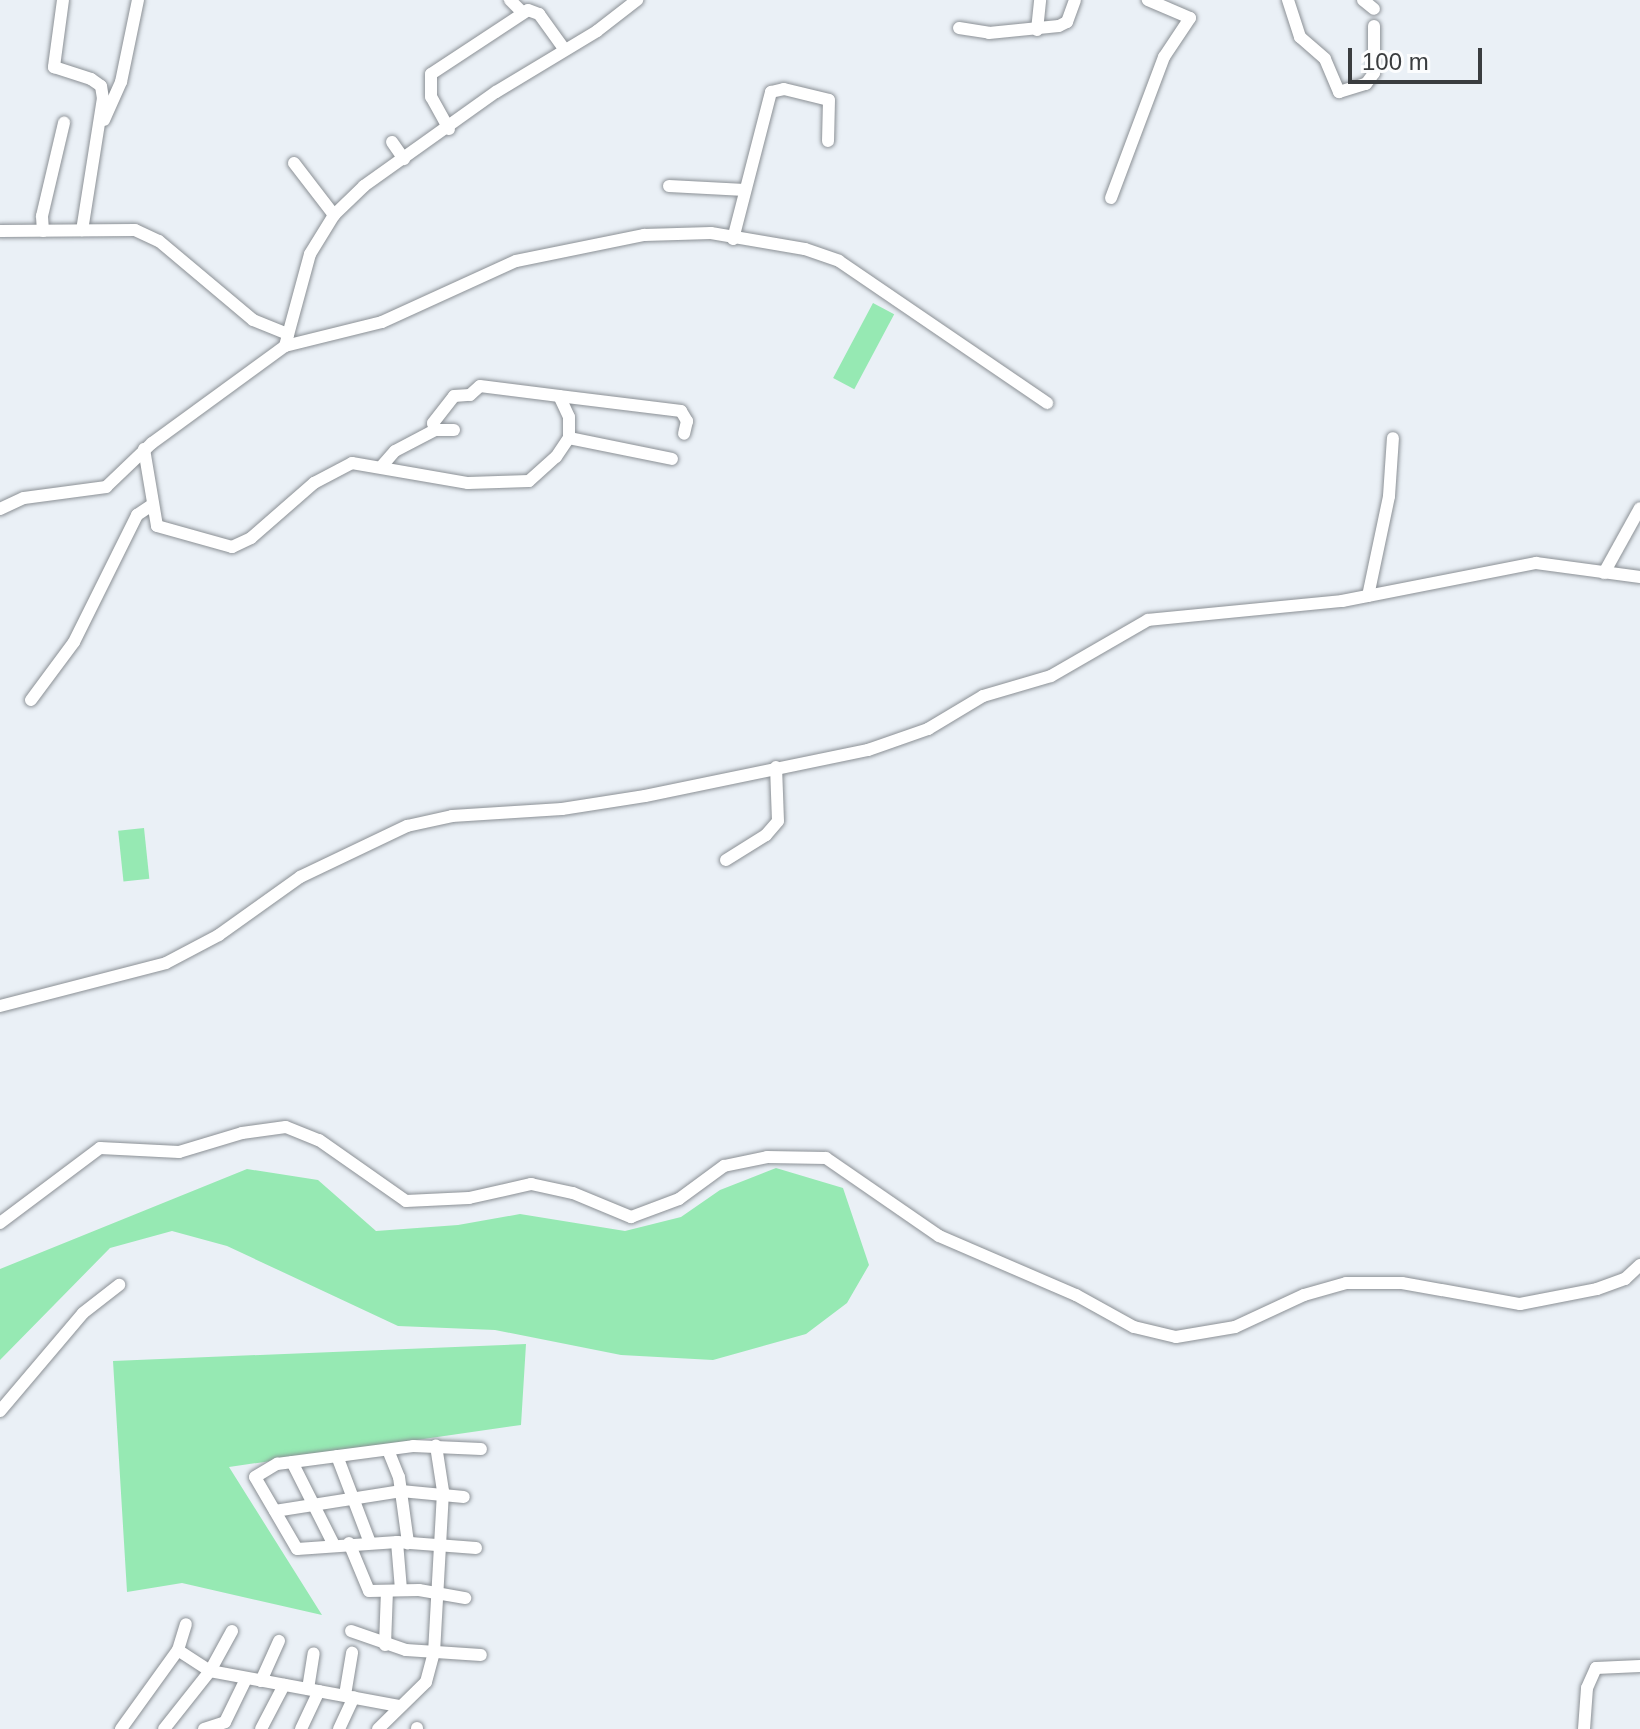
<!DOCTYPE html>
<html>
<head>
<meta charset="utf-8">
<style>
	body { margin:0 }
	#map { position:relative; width:1640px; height:1729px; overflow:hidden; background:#eaf0f6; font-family:Helvetica,sans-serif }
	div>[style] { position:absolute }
	.green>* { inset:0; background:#96e9b3; transform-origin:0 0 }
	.roads { filter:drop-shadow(0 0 2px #8b9095) drop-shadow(0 0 2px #8b9095) }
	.minor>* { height:12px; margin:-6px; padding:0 6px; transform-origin:6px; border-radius:6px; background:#fff }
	span { translate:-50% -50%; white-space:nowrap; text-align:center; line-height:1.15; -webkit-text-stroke:8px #fcfdfe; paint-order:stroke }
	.scale { position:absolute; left:1348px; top:48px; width:134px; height:36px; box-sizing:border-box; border:4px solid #3a3d3f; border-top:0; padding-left:10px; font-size:24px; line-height:28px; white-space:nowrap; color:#3a3d3f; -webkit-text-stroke:6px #fcfdfe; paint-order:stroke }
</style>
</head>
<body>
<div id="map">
	<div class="green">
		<i style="left:873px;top:303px;width:24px;height:85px;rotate:28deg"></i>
		<i style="left:144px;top:828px;width:51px;height:26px;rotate:84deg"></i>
		<i style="clip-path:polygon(776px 1168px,843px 1188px,869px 1265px,847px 1303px,806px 1334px,713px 1360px,621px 1355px,495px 1330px,398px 1326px,227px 1246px,172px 1231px,110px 1248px,0 1360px,0 1269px,247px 1169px,318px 1180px,376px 1231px,458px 1225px,520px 1214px,625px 1231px,681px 1217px,720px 1190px)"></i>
		<i style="clip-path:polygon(526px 1344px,521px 1425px,229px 1467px,322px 1615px,182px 1583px,127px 1592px,113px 1361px)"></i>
	</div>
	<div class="roads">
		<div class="minor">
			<i style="left:63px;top:0;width:68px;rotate:97.7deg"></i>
			<i style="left:54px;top:67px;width:39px;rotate:18deg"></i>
			<i style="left:91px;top:79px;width:12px;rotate:35deg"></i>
			<i style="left:101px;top:86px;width:12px;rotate:81deg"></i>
			<i style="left:103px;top:98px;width:134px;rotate:99deg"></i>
			<i style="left:510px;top:0;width:17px;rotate:45deg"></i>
			<i style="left:1288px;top:0;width:39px;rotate:72deg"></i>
			<i style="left:1300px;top:37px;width:33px;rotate:41deg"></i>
			<i style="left:1325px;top:59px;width:36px;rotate:67deg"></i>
			<i style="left:1339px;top:92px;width:28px;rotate:-17deg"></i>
			<i style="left:1366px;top:84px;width:14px;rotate:-54deg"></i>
			<i style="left:1374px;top:73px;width:47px;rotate:-90deg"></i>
			<i style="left:1363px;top:0;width:14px;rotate:39deg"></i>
			<i style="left:959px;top:28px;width:30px;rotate:9deg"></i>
			<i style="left:989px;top:33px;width:70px;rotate:-5.7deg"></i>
			<i style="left:1059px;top:26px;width:9px;rotate:-27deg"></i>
			<i style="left:1067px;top:22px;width:23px;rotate:-70deg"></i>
			<i style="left:1037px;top:30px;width:30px;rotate:-84deg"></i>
			<i style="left:104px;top:120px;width:42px;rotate:-65.9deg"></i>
			<i style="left:121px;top:82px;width:84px;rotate:-78.3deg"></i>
			<i style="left:449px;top:129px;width:37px;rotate:-119deg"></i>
			<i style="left:431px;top:97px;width:23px;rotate:-90deg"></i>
			<i style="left:431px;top:74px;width:116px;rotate:-33.4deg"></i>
			<i style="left:528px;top:10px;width:12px;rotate:20deg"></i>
			<i style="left:539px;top:14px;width:44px;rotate:54.2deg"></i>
			<i style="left:392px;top:142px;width:21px;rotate:55deg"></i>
			<i style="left:294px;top:163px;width:66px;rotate:52.4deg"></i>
			<i style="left:669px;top:186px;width:76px;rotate:3deg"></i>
			<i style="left:1111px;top:198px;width:151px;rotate:-69.4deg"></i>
			<i style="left:1164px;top:57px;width:47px;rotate:-56.3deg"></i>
			<i style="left:1190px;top:18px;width:46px;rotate:-156.8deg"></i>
			<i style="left:0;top:231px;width:135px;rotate:-0.4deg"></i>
			<i style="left:135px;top:230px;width:26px;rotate:25deg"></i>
			<i style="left:159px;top:241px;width:123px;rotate:40deg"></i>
			<i style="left:253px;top:320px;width:38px;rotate:22deg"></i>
			<i style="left:43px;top:231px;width:15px;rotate:-94deg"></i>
			<i style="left:42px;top:216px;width:96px;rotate:-76.7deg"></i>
			<i style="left:733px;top:239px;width:152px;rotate:-75.5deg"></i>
			<i style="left:771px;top:92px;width:13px;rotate:-13deg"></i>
			<i style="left:784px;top:89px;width:46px;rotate:13.7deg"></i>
			<i style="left:829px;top:100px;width:41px;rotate:91.4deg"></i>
			<i style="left:285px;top:346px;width:95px;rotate:-74.8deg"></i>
			<i style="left:310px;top:254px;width:46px;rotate:-58.4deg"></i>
			<i style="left:334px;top:215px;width:42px;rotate:-44deg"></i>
			<i style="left:364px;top:186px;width:162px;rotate:-35.5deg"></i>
			<i style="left:496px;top:92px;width:118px;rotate:-31.1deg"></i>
			<i style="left:597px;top:31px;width:51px;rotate:-37.8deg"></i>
			<i style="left:435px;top:430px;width:19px"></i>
			<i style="left:569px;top:438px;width:105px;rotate:11.5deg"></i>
			<i style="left:144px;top:449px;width:78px;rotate:80.4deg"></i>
			<i style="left:157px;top:526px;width:78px;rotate:15.6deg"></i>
			<i style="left:232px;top:547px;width:21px;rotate:-25deg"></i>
			<i style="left:251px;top:538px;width:84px;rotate:-41.1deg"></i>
			<i style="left:314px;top:483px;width:43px;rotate:-27.8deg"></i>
			<i style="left:352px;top:463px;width:118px;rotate:9.8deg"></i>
			<i style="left:468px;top:483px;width:61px;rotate:-1.9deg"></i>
			<i style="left:529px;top:481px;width:36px;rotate:-42deg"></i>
			<i style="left:556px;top:457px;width:23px;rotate:-56deg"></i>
			<i style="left:569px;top:438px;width:21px;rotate:-90deg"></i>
			<i style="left:569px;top:417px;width:23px;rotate:-115deg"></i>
			<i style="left:559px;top:396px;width:123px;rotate:7deg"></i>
			<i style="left:681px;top:411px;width:12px;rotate:59deg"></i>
			<i style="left:687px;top:421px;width:13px;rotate:103deg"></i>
			<i style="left:381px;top:467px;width:21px;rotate:-49deg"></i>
			<i style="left:395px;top:451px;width:45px;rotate:-27.7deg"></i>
			<i style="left:435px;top:430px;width:7px;rotate:-106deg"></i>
			<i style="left:433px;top:423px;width:34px;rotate:-52deg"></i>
			<i style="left:454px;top:396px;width:16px;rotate:-4deg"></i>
			<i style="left:470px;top:395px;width:13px;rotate:-42deg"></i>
			<i style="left:480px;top:386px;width:80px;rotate:7.2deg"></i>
			<i style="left:0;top:509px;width:26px;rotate:-25deg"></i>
			<i style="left:24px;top:498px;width:83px;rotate:-7.6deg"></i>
			<i style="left:106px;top:487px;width:64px;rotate:-43.7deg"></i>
			<i style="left:152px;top:443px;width:165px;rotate:-36.1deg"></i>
			<i style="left:285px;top:346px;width:100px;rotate:-13.9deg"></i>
			<i style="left:382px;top:322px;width:147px;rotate:-24.5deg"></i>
			<i style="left:516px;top:261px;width:131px;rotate:-11.5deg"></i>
			<i style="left:644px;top:235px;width:67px;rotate:-1.7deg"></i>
			<i style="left:711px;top:233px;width:95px;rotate:9.7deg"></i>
			<i style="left:805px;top:249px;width:36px;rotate:19deg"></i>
			<i style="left:839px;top:261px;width:252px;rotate:34.3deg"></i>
			<i style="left:1604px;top:573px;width:74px;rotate:-61deg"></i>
			<i style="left:1368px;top:596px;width:102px;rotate:-78.1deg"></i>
			<i style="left:1389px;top:496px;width:58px;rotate:-86.1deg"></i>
			<i style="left:31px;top:700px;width:72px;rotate:-53.4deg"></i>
			<i style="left:74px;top:642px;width:142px;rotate:-63.6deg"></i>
			<i style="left:137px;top:515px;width:18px;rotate:-34deg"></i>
			<i style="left:726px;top:860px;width:47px;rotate:-32deg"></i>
			<i style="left:766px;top:835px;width:18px;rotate:-49deg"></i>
			<i style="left:778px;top:821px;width:54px;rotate:-92.1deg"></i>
			<i style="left:0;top:1006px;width:171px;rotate:-14.5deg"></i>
			<i style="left:166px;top:963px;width:60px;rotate:-27.8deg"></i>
			<i style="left:219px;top:935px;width:100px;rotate:-35.6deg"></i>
			<i style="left:300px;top:877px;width:119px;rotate:-25.5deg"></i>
			<i style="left:407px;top:826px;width:46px;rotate:-12.5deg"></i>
			<i style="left:452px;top:816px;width:110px;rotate:-3.6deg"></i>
			<i style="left:562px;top:809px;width:84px;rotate:-8.9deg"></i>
			<i style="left:645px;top:796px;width:228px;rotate:-11.7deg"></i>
			<i style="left:868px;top:750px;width:64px;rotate:-19.3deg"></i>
			<i style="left:928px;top:729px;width:64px;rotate:-31deg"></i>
			<i style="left:983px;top:696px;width:71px;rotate:-16.4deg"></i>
			<i style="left:1051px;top:676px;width:112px;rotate:-30deg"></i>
			<i style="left:1148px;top:620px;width:195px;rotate:-5.6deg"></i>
			<i style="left:1342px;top:601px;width:198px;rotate:-11.1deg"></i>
			<i style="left:1536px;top:563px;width:105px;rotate:7.7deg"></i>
			<i style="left:0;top:1223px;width:125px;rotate:-36.9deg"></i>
			<i style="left:100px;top:1148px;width:79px;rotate:2.9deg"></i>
			<i style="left:179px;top:1152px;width:66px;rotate:-16.8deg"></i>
			<i style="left:242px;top:1133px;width:44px;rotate:-7.8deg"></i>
			<i style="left:286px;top:1127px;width:35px;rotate:22deg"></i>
			<i style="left:319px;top:1140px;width:106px;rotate:35deg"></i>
			<i style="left:406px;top:1201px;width:63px;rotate:-2.7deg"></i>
			<i style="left:469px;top:1198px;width:64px;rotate:-12.7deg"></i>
			<i style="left:531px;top:1184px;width:43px;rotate:12.1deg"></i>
			<i style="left:573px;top:1193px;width:63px;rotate:22.5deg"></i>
			<i style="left:631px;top:1217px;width:51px;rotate:-20.6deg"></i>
			<i style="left:679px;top:1199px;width:56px;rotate:-36.3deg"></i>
			<i style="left:724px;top:1166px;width:44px;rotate:-11.8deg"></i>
			<i style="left:767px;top:1157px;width:59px;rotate:1deg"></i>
			<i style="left:826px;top:1158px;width:137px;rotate:34.6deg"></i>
			<i style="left:939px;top:1236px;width:149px;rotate:23.3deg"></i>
			<i style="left:1076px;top:1295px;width:66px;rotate:28.9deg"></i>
			<i style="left:1134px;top:1327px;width:43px;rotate:13.4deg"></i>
			<i style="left:1176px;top:1337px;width:60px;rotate:-9.6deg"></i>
			<i style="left:1235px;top:1327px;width:76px;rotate:-24.9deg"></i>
			<i style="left:1304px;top:1295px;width:44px;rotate:-15.9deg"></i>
			<i style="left:1346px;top:1283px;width:56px"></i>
			<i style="left:1402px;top:1283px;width:120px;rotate:10.1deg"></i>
			<i style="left:1520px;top:1304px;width:78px;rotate:-11deg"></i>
			<i style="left:1597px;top:1289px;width:30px;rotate:-20deg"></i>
			<i style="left:1625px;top:1279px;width:21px;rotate:-43deg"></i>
			<i style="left:0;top:1411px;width:128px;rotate:-49.7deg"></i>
			<i style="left:83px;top:1313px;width:46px;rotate:-37.9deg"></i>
			<i style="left:388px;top:1450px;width:29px;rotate:68deg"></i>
			<i style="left:399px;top:1477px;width:67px;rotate:82.2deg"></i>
			<i style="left:337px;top:1456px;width:93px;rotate:69.2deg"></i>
			<i style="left:292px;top:1462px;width:93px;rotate:63.2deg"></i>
			<i style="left:275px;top:1511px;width:128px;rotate:-9deg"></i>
			<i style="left:401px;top:1491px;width:63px;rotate:5.4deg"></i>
			<i style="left:397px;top:1542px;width:48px;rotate:85.2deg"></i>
			<i style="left:349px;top:1543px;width:52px;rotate:67.4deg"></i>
			<i style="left:369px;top:1591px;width:50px;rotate:-1.1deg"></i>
			<i style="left:419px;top:1590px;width:47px;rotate:9.9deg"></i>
			<i style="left:476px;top:1548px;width:79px;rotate:-175.7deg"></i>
			<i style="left:397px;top:1542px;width:100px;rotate:176deg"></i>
			<i style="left:297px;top:1549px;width:83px;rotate:-120.3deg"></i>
			<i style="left:255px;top:1477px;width:26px;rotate:-31deg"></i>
			<i style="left:277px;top:1464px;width:137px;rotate:-7.5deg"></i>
			<i style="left:413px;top:1446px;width:68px;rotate:2.5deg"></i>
			<i style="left:232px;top:1631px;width:46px;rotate:118.8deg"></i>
			<i style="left:210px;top:1671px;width:192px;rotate:10.5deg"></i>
			<i style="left:351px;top:1631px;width:58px;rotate:19.1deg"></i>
			<i style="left:406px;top:1650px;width:75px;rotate:3.8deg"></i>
			<i style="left:385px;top:1645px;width:54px;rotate:-87.9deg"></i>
			<i style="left:261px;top:1681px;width:44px;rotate:-65.8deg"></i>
			<i style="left:308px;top:1689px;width:36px;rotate:-81deg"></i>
			<i style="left:345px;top:1695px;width:43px;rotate:-80.5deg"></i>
			<i style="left:121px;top:1729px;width:97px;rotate:-54.2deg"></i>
			<i style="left:178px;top:1650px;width:27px;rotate:-73deg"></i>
			<i style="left:164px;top:1729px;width:74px;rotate:-51.6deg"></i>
			<i style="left:210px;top:1671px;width:38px;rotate:-147deg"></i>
			<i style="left:204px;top:1729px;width:22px;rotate:-18deg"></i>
			<i style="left:225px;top:1722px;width:48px;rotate:-64deg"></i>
			<i style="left:261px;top:1729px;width:50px;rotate:-62.4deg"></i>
			<i style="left:301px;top:1729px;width:42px;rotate:-64.7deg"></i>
			<i style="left:339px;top:1729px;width:35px;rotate:-65deg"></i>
			<i style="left:378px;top:1729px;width:67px;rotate:-44.4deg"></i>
			<i style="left:426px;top:1682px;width:30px;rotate:-75deg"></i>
			<i style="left:434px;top:1653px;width:162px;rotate:-86.8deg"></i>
			<i style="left:443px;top:1491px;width:46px;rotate:-98.8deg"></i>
			<i style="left:417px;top:1729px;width:1px;rotate:-90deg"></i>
			<i style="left:1584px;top:1729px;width:41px;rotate:-85.8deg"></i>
			<i style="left:1587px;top:1688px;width:22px;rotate:-66deg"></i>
			<i style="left:1596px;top:1668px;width:44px;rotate:-2.6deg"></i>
		</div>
	</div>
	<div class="scale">100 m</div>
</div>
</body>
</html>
